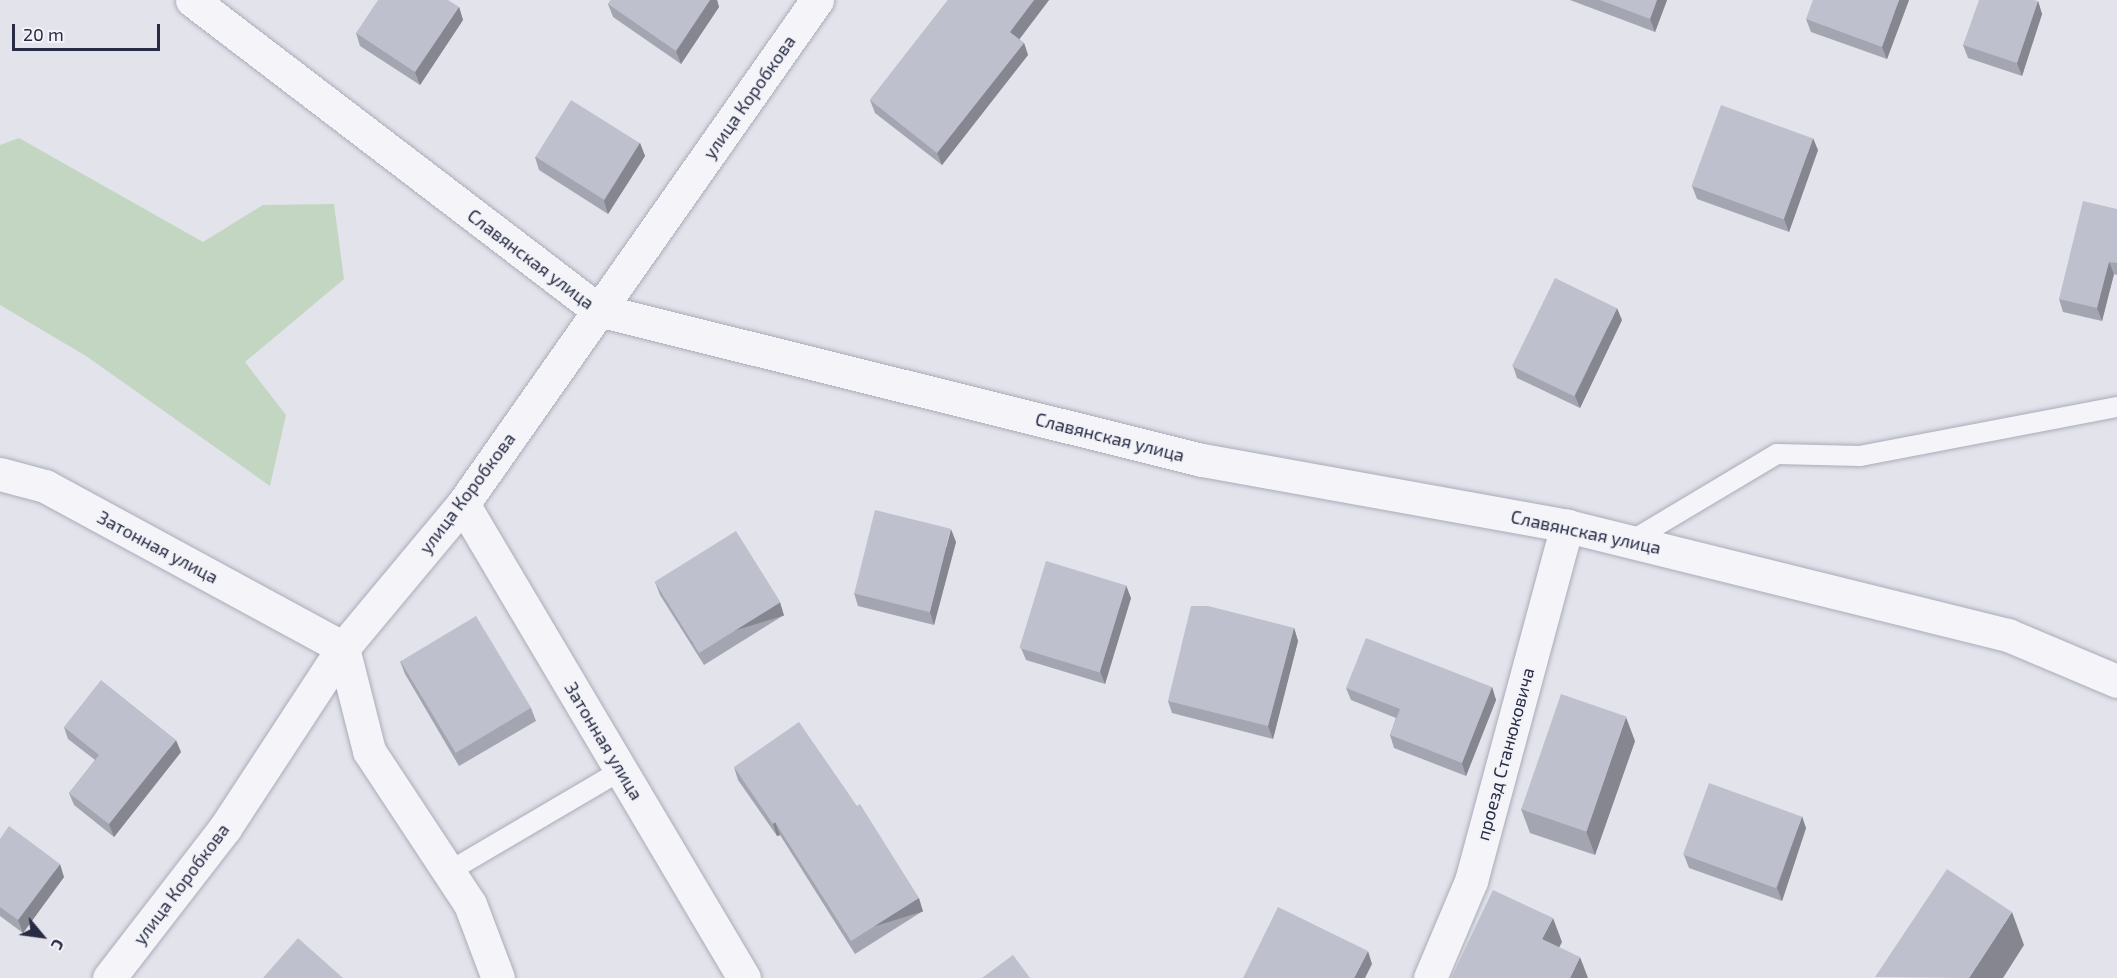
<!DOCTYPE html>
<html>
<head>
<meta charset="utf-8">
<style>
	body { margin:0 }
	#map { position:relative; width:2117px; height:978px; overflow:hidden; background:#e2e3eb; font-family:"Exo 2",sans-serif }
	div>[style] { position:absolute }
	.green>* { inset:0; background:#c2d6c2 }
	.roads { filter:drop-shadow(0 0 2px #aaacb9) drop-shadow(0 0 2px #aaacb9) }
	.lane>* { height:20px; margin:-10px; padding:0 10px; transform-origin:10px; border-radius:10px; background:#f5f5f9 }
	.street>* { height:33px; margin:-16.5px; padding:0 16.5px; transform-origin:16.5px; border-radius:16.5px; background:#f5f5f9 }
	.wall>* { inset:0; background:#a3a5b1 }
	.shaded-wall>* { inset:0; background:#858690; transform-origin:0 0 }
	.building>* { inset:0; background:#bec0ce; transform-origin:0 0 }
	span { translate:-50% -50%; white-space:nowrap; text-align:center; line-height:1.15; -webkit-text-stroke:4.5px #f2f3f8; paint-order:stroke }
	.street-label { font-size:18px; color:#282b44 }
	.north { position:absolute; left:12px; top:906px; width:60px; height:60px; -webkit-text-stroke:4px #f2f3f8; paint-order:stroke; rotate:119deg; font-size:16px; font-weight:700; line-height:24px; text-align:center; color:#282b44 }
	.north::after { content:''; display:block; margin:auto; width:21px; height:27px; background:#282b44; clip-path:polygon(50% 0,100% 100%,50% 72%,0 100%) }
	.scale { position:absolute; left:12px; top:24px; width:148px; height:27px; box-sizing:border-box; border:3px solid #282b44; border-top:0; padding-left:8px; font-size:18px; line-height:21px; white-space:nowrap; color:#282b44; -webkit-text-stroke:4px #f2f3f8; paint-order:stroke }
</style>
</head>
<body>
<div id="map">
	<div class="green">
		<i style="clip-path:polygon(19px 138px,203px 242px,263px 205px,334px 204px,344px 279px,245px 362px,286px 415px,270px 486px,86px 356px,0 305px,0 145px)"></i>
	</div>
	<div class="roads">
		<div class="lane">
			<i style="left:1631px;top:541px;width:170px;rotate:-30.8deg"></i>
			<i style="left:1777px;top:454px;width:83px;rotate:1.4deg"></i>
			<i style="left:1860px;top:456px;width:262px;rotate:-10.8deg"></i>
			<i style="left:448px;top:872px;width:202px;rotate:-30.4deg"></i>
		</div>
		<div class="street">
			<i style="left:192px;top:0;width:511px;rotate:37.36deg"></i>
			<i style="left:598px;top:310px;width:622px;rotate:13.95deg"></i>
			<i style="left:1202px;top:460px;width:371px;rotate:10.2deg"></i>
			<i style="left:1567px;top:526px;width:454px;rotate:13.9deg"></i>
			<i style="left:2008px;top:635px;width:118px;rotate:22.9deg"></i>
			<i style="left:0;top:474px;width:47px;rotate:14.9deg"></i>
			<i style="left:45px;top:486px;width:339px;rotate:28.5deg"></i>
			<i style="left:343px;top:648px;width:106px;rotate:75.8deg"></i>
			<i style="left:369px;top:751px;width:183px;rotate:56.6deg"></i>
			<i style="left:470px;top:904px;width:79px;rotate:69.3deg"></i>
			<i style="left:463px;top:504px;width:551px;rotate:59.34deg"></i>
			<i style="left:109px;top:978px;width:190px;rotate:-52.3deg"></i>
			<i style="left:225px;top:828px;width:215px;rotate:-56.8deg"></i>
			<i style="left:343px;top:648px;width:187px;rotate:-50.2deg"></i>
			<i style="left:463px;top:504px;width:616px;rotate:-54.92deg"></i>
			<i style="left:1430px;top:978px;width:105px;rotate:-67.1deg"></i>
			<i style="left:1471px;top:881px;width:368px;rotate:-74.9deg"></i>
		</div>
	</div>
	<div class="wall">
		<i style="clip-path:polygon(611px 0,717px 0,719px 7px,681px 64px,613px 17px,608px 4px)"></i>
		<i style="clip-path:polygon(948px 0,1049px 0,1019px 39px,1024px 43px,1028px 55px,942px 165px,875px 113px,870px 100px)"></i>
		<i style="clip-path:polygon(1570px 0,1667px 0,1655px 32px)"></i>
		<i style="clip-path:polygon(1909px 0,1887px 59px,1811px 32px,1806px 19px)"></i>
		<i style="clip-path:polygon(2038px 1px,2042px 14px,2022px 76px,1968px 58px,1963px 45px)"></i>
		<i style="clip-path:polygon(459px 7px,463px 20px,420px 85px,360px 46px,356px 33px)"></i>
		<i style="clip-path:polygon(640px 143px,645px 156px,608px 214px,539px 170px,535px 157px)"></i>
		<i style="clip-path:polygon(1818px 150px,1789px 232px,1697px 199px,1692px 186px)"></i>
		<i style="clip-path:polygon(2117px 209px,2117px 275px,2114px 274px,2102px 321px,2063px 312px,2059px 299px)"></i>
		<i style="clip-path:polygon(1622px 320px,1580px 408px,1517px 378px,1513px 366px)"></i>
		<i style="clip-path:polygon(956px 542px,934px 625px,858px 606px,854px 593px)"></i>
		<i style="clip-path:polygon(655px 582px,784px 615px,704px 665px,660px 595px)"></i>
		<i style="clip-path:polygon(1131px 598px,1105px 684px,1026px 660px,1021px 648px)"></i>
		<i style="clip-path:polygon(1294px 628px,1298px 641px,1273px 739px,1172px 713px,1168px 701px)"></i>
		<i style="clip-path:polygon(400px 661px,531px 708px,536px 721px,459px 766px,405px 674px)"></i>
		<i style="clip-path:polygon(1492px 687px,1496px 700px,1466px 776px,1394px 748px,1390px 735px,1396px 718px,1351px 700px,1346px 688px)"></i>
		<i style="clip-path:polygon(64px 727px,181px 752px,114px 837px,74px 805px,69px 793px,95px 760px,68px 739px)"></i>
		<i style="clip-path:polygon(1635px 741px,1595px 855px,1530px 833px,1521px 809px)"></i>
		<i style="clip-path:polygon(734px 767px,923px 911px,855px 954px,780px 835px,777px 836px,738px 780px)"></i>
		<i style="clip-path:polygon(1806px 828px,1782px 901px,1689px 868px,1684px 855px)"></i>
		<i style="clip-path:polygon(0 839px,64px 877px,23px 933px,0 916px)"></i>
	</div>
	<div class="shaded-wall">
		<i style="clip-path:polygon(710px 0,717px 0,719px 7px,681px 64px,676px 51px)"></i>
		<i style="clip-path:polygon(1034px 0,1049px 0,1015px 45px,1010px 32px)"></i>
		<i style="clip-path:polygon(1657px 0,1667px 0,1655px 32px,1650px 19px)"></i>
		<i style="clip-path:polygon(1899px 0,1909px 0,1887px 59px,1882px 47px)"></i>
		<i style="clip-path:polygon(2038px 1px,2042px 14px,2022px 76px,2017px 63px)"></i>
		<i style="clip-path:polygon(459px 7px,463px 20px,420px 85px,415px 72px)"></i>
		<i style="clip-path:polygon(1024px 43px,1028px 55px,942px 165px,937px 153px)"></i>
		<i style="clip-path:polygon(1813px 138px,1818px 150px,1789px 232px,1784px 219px)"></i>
		<i style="clip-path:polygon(640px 143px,645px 156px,608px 214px,604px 201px)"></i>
		<i style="clip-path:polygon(2109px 262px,2114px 274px,2102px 321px,2097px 308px)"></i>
		<i style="clip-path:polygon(1617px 308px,1622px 320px,1580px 408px,1575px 396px)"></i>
		<i style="clip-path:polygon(951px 529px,956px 542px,934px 625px,930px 612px)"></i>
		<i style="clip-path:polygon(1126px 585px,1131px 598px,1105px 684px,1100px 671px)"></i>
		<i style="left:780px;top:602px;width:14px;height:96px;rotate:73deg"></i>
		<i style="clip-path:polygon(1294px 628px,1298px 641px,1273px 739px,1268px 726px)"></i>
		<i style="clip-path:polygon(1492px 687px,1496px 700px,1466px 776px,1462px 763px)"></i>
		<i style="clip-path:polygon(1626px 717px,1635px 741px,1595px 855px,1586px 831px)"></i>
		<i style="clip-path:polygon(176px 740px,181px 752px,114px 837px,109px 824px)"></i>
		<i style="clip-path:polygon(1802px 816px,1806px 828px,1782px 901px,1777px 888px)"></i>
		<i style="clip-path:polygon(775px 822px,780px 835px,777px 836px,773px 824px)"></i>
		<i style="clip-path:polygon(60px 864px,64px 877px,23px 933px,18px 920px)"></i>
		<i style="left:919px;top:898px;width:14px;height:80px;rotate:73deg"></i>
		<i style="clip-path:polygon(2012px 912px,2024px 945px,2003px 978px,1969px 978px)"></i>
		<i style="clip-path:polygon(1553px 918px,1562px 942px,1551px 963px,1542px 939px)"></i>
		<i style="clip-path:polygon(1368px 951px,1372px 964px,1365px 978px,1354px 978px)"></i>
		<i style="clip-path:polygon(1580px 957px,1588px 978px,1570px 978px)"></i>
	</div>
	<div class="building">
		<i style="clip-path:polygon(378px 0,448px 0,459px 7px,415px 72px,356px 33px)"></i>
		<i style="clip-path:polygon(611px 0,710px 0,676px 51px,608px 4px)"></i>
		<i style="clip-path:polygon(948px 0,1034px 0,1010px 32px,1024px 43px,937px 153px,870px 100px)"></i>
		<i style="clip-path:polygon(1600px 0,1657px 0,1650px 19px)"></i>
		<i style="clip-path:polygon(1813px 0,1899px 0,1882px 47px,1806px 19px)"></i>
		<i style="clip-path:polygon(1979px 0,2034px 0,2038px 1px,2017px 63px,1963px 45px)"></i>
		<i style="left:571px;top:100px;width:81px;height:67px;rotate:32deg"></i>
		<i style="left:1721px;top:105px;width:98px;height:86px;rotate:20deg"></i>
		<i style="clip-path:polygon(2083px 201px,2117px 209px,2117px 263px,2109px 262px,2097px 308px,2059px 299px)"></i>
		<i style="left:1555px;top:278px;width:69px;height:98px;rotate:26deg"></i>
		<i style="left:875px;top:510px;width:78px;height:86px;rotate:14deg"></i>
		<i style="left:736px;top:531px;width:84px;height:96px;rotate:58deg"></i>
		<i style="left:1046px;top:561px;width:84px;height:91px;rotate:17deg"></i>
		<i style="clip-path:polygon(1191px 606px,1208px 606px,1294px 628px,1268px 726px,1168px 701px)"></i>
		<i style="left:476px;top:616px;width:107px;height:88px;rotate:59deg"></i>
		<i style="clip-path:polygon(1366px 638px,1492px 687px,1462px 763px,1390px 735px,1400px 709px,1346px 688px)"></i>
		<i style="clip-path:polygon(101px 680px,176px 740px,109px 824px,69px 793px,99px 755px,64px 727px)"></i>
		<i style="left:1561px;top:694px;width:69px;height:122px;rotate:19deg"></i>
		<i style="clip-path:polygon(799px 722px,857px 806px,860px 804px,919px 898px,851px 941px,775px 822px,773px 824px,734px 767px)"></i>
		<i style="left:1709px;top:783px;width:99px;height:76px;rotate:20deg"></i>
		<i style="clip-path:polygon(9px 826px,60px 864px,18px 920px,0 907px,0 839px)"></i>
		<i style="clip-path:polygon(1947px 869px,2012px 912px,1969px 978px,1875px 977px)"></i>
		<i style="clip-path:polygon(1493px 890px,1553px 918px,1542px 939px,1580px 957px,1570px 978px,1451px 978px)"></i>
		<i style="clip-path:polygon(1278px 907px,1368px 951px,1354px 978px,1243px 978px)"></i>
		<i style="clip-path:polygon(298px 938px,343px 978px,263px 978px)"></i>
		<i style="clip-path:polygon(1013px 955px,1030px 978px,982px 978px)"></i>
	</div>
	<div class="street-label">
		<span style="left:749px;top:97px;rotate:-55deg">улица Коробкова</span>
		<span style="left:531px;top:259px;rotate:37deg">Славянская улица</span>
		<span style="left:1110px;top:437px;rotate:14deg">Славянская улица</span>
		<span style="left:467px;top:493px;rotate:-53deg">улица Коробкова</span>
		<span style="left:1586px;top:532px;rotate:12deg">Славянская улица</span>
		<span style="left:158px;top:547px;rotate:28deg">Затонная улица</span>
		<span style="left:604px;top:741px;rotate:59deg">Затонная улица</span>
		<span style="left:1505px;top:754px;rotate:-75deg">проезд Станюковича</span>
		<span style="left:181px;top:884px;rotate:-53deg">улица Коробкова</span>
	</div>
	<div class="north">С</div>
	<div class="scale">20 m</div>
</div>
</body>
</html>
